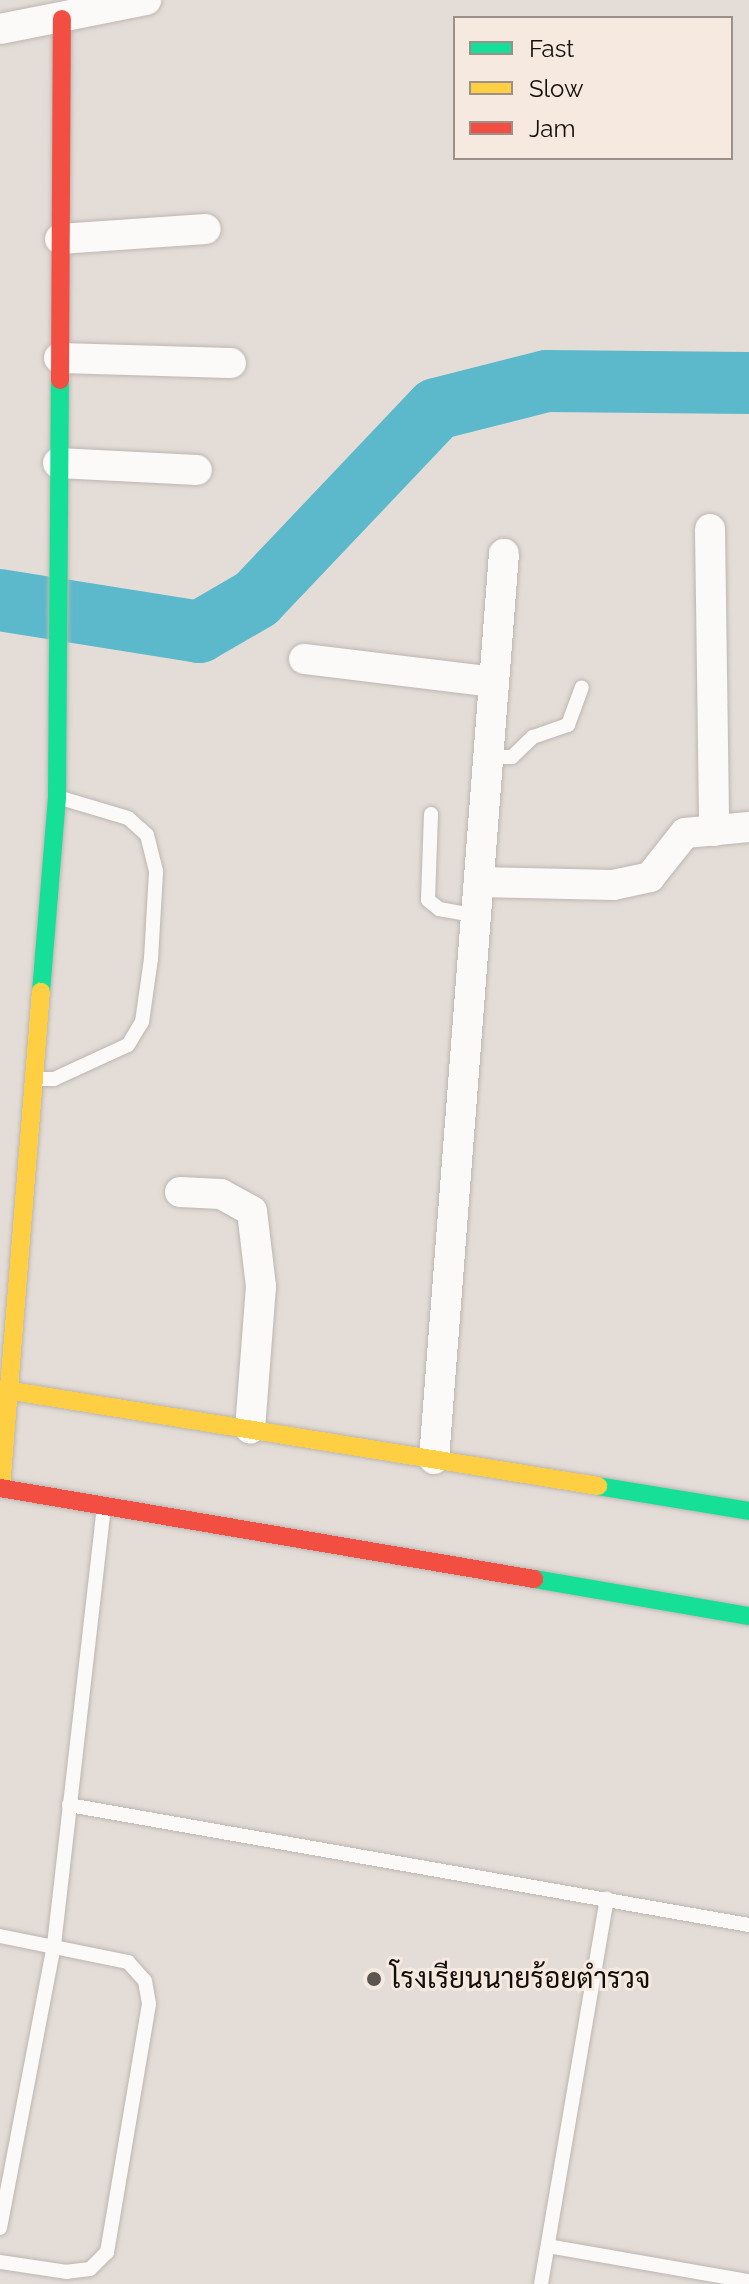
<!DOCTYPE html>
<html>
<head>
<meta charset="utf-8">
<style>
	body { margin:0 }
	#map { position:relative; width:749px; height:2284px; overflow:hidden; background:#e4ddd7; font-family:Raleway,Sarabun,sans-serif }
	div>[style] { position:absolute }
	.river>* { height:62px; margin:-31px; padding:0 31px; transform-origin:31px; border-radius:31px; background:#5bb9cb }
	.roads { filter:drop-shadow(0 0 2px #bcb6b2) drop-shadow(0 0 2px #bcb6b2) }
	.lane>* { height:14px; margin:-7px; padding:0 7px; transform-origin:7px; border-radius:7px; background:#fbfaf9 }
	.street>* { height:30px; margin:-15px; padding:0 15px; transform-origin:15px; border-radius:15px; background:#fbfaf9 }
	.fast>* { height:18px; margin:-9px; padding:0 9px; transform-origin:9px; border-radius:9px; background:#16e098 }
	.slow>* { height:18px; margin:-9px; padding:0 9px; transform-origin:9px; border-radius:9px; background:#ffcf43 }
	.jam>* { height:18px; margin:-9px; padding:0 9px; transform-origin:9px; border-radius:9px; background:#f24e42 }
	.dots>* { width:22px; height:22px; translate:-50% -50%; box-sizing:border-box; border:4px solid #f6e9df; border-radius:50% }
	span { translate:-50% -50%; white-space:nowrap; text-align:center; line-height:1.15; -webkit-text-stroke:6px #f6e9df; paint-order:stroke }
	.poi-label { font-size:28px; color:#120e0a }
	.left { translate:0 -50%; text-align:left }
	.legend { position:absolute; left:453px; top:16px; width:280px; height:144px; box-sizing:border-box; background:#f6e9df; border:2px solid #9b918a; margin:0; padding:10px 14px; list-style:none; font-size:24px; color:#120e0a }
	.legend li { display:flex; align-items:center; gap:16px; height:40px }
	.legend b { width:40px; border:2px solid #9b918a }
</style>
</head>
<body>
<div id="map">
	<div class="river">
		<i style="left:0;top:600px;width:202px;rotate:9.1deg"></i>
		<i style="left:199px;top:632px;width:66px;rotate:-30.1deg"></i>
		<i style="left:256px;top:599px;width:262px;rotate:-46.5deg"></i>
		<i style="left:436px;top:409px;width:114px;rotate:-14.2deg"></i>
		<i style="left:547px;top:381px;width:202px;rotate:0.6deg"></i>
	</div>
	<div class="roads">
		<div class="lane">
			<i style="left:489px;top:757px;width:23px"></i>
			<i style="left:512px;top:757px;width:29px;rotate:-44deg"></i>
			<i style="left:533px;top:737px;width:37px;rotate:-19deg"></i>
			<i style="left:568px;top:725px;width:40px;rotate:-69.8deg"></i>
			<i style="left:431px;top:814px;width:86px;rotate:92deg"></i>
			<i style="left:428px;top:900px;width:14px;rotate:39deg"></i>
			<i style="left:439px;top:909px;width:39px;rotate:10deg"></i>
			<i style="left:40px;top:1079px;width:14px"></i>
			<i style="left:54px;top:1079px;width:81px;rotate:-24.7deg"></i>
			<i style="left:128px;top:1045px;width:27px;rotate:-59deg"></i>
			<i style="left:142px;top:1022px;width:64px;rotate:-81.9deg"></i>
			<i style="left:151px;top:959px;width:88px;rotate:-86.7deg"></i>
			<i style="left:156px;top:871px;width:37px;rotate:-104deg"></i>
			<i style="left:147px;top:835px;width:25px;rotate:-138deg"></i>
			<i style="left:128px;top:818px;width:70px;rotate:-163.4deg"></i>
			<i style="left:69px;top:1805px;width:691px;rotate:10.01deg"></i>
			<i style="left:0;top:1936px;width:131px;rotate:11.5deg"></i>
			<i style="left:128px;top:1962px;width:25px;rotate:48deg"></i>
			<i style="left:145px;top:1981px;width:23px;rotate:80deg"></i>
			<i style="left:149px;top:2004px;width:252px;rotate:99.6deg"></i>
			<i style="left:107px;top:2252px;width:24px;rotate:135deg"></i>
			<i style="left:90px;top:2269px;width:23px;rotate:173deg"></i>
			<i style="left:67px;top:2272px;width:68px;rotate:-171.5deg"></i>
			<i style="left:0;top:2228px;width:288px;rotate:-79.2deg"></i>
			<i style="left:54px;top:1945px;width:439px;rotate:-83.5deg"></i>
			<i style="left:548px;top:2246px;width:204px;rotate:9.9deg"></i>
			<i style="left:541px;top:2284px;width:391px;rotate:-80.3deg"></i>
		</div>
		<div class="street">
			<i style="left:0;top:29px;width:149px;rotate:-11.2deg"></i>
			<i style="left:60px;top:239px;width:146px;rotate:-3.9deg"></i>
			<i style="left:59px;top:358px;width:172px;rotate:1.7deg"></i>
			<i style="left:58px;top:463px;width:139px;rotate:2.9deg"></i>
			<i style="left:710px;top:529px;width:302px;rotate:89.2deg"></i>
			<i style="left:304px;top:659px;width:191px;rotate:6.9deg"></i>
			<i style="left:479px;top:882px;width:134px;rotate:1.3deg"></i>
			<i style="left:613px;top:885px;width:38px;rotate:-12deg"></i>
			<i style="left:650px;top:877px;width:56px;rotate:-51.5deg"></i>
			<i style="left:685px;top:833px;width:64px;rotate:-5.4deg"></i>
			<i style="left:180px;top:1192px;width:41px;rotate:2.8deg"></i>
			<i style="left:221px;top:1194px;width:35px;rotate:29deg"></i>
			<i style="left:252px;top:1211px;width:76px;rotate:83.2deg"></i>
			<i style="left:261px;top:1286px;width:143px;rotate:94.4deg"></i>
			<i style="left:434px;top:1459px;width:908px;rotate:-85.58deg"></i>
		</div>
		<div class="fast">
			<i style="left:41px;top:992px;width:196px;rotate:-85.3deg"></i>
			<i style="left:57px;top:797px;width:417px;rotate:-89.6deg"></i>
			<i style="left:598px;top:1486px;width:153px;rotate:9.4deg"></i>
			<i style="left:534px;top:1579px;width:218px;rotate:9.8deg"></i>
		</div>
		<div class="slow">
			<i style="left:0;top:1389px;width:606px;rotate:9.21deg"></i>
			<i style="left:1px;top:1488px;width:498px;rotate:-85.4deg"></i>
		</div>
		<div class="jam">
			<i style="left:60px;top:380px;width:361px;rotate:-89.7deg"></i>
			<i style="left:0;top:1488px;width:542px;rotate:9.67deg"></i>
		</div>
	</div>
	<div class="dots">
		<i style="left:374px;top:1979px;background:#5c5652"></i>
	</div>
	<div class="poi-label">
		<span class="left" style="left:390px;top:1979px">โรงเรียนนายร้อยตำรวจ</span>
	</div>
	<ul class="legend">
	<li><b style="height:10px;background:#16e098"></b>Fast</li>
	<li><b style="height:10px;background:#ffcf43"></b>Slow</li>
	<li><b style="height:10px;background:#f24e42"></b>Jam</li>
	</ul>
</div>
</body>
</html>
